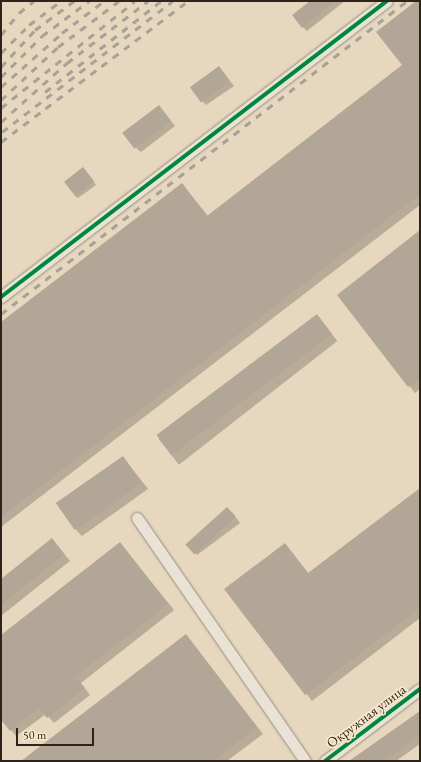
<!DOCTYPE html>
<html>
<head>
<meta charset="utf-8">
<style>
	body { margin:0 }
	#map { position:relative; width:421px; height:762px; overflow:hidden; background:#e6d7be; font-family:"EB Garamond",serif }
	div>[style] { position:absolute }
	.shadow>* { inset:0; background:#0003; transform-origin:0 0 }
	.building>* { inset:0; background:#b2a797; transform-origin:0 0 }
	.roads { filter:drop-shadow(0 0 1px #978d7e) drop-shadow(0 0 1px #978d7e) }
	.minor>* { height:11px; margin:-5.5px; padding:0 5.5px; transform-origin:5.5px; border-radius:5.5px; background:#e9e2d5 }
	.rail>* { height:3px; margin-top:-1.5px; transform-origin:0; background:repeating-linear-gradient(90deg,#a7a197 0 7px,transparent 0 14px) }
	.cycleway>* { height:4px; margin:-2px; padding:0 2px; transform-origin:2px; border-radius:2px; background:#00873e }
	span { translate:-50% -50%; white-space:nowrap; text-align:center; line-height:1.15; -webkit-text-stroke:3.5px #f9e8ca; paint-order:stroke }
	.street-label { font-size:14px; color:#2e241c }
	.frame { position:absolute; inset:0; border:2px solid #2e241c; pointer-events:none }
	.scale { position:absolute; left:16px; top:728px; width:78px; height:18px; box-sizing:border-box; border:2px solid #2e241c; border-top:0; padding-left:5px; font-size:12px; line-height:14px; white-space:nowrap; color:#2e241c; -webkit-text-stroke:3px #f9e8ca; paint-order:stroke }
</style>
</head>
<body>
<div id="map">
	<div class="shadow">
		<i style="clip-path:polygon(311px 1px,345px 1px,307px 31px,303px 27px)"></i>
		<i style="clip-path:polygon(418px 1px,420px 1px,420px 205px,1px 527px,1px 323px,182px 184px,208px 216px,404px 66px)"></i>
		<i style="clip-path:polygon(219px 67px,234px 86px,206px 105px,202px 101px)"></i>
		<i style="clip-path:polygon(163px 111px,175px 126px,141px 152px,136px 148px)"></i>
		<i style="clip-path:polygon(86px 172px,96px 185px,78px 198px,75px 196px)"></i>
		<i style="clip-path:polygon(420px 231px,420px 389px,415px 393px,338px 295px)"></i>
		<i style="left:317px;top:315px;width:33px;height:201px;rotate:52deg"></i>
		<i style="clip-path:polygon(123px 457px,148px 489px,82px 536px,76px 530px)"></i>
		<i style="clip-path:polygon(420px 489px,420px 618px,312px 701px,226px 590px,285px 544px,309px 574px)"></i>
		<i style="clip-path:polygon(232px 512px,240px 523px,197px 555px,192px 551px)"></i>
		<i style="clip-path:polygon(120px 543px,174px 610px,81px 683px,90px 695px,54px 723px,46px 714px,16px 736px,1px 718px,1px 637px)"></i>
		<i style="clip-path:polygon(58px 546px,70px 561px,1px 616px,1px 580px)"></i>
		<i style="clip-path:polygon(186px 636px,263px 734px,227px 761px,23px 761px)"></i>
		<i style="clip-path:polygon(420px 713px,420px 744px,396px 761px,350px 761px)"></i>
	</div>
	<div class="building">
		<i style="clip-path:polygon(310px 1px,335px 1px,302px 28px,292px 15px)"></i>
		<i style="clip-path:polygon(416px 1px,420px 1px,420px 194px,1px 517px,1px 322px,182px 183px,207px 216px,402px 65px,376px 32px)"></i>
		<i style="left:219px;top:66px;width:19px;height:36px;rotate:54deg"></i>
		<i style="left:159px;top:105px;width:20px;height:46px;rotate:53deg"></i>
		<i style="left:83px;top:167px;width:18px;height:24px;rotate:52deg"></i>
		<i style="clip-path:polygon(420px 230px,420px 378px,408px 387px,337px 295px)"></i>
		<i style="left:317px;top:314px;width:25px;height:201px;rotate:53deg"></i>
		<i style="left:123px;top:456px;width:33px;height:82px;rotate:55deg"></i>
		<i style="clip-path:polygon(420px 488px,420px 608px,305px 695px,224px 589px,285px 543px,308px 573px)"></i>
		<i style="left:227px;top:507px;width:13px;height:56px;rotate:48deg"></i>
		<i style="clip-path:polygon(52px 538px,64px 554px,1px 605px,1px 579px)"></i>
		<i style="clip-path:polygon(120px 542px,168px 604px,75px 677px,85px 688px,47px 718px,39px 708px,10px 731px,1px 720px,1px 635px)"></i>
		<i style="clip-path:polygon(186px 634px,257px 727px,213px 761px,21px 761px)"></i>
		<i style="clip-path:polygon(420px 711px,420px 735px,393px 755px,382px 761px,349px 761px)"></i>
	</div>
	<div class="roads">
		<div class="minor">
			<i style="left:1px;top:297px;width:486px;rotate:-37.5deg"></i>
			<i style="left:137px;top:518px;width:295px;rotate:55.3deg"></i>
			<i style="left:325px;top:761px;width:119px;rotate:-37.2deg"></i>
		</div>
	</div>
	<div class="rail">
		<i style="left:1px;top:35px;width:28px;rotate:-51deg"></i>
		<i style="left:19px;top:13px;width:19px;rotate:-39deg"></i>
		<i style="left:1px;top:53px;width:40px;rotate:-45deg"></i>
		<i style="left:29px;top:25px;width:40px;rotate:-37deg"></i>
		<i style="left:1px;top:67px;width:50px;rotate:-47.4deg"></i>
		<i style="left:35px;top:30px;width:49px;rotate:-36.6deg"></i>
		<i style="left:1px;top:77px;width:58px;rotate:-45deg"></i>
		<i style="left:42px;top:36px;width:59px;rotate:-36.7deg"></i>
		<i style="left:1px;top:87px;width:81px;rotate:-41.5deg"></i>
		<i style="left:62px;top:33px;width:53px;rotate:-37.3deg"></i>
		<i style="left:45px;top:92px;width:147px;rotate:-38.1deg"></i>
		<i style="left:1px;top:100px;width:78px;rotate:-42.9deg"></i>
		<i style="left:58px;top:47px;width:76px;rotate:-37deg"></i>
		<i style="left:1px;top:108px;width:171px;rotate:-38.6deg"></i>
		<i style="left:1px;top:122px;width:89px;rotate:-41.8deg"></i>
		<i style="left:67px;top:63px;width:102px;rotate:-37.4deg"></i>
		<i style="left:2px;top:132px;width:215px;rotate:-37.5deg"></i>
		<i style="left:1px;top:142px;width:234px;rotate:-37deg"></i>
		<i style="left:1px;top:314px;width:513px;rotate:-37.63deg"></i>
	</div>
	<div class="cycleway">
		<i style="left:1px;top:297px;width:486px;rotate:-37.5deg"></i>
		<i style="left:325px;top:761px;width:119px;rotate:-37.2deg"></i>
	</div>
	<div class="street-label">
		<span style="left:366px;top:716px;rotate:-37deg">Окружная улица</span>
	</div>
	<div class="frame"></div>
	<div class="scale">50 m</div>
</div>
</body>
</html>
